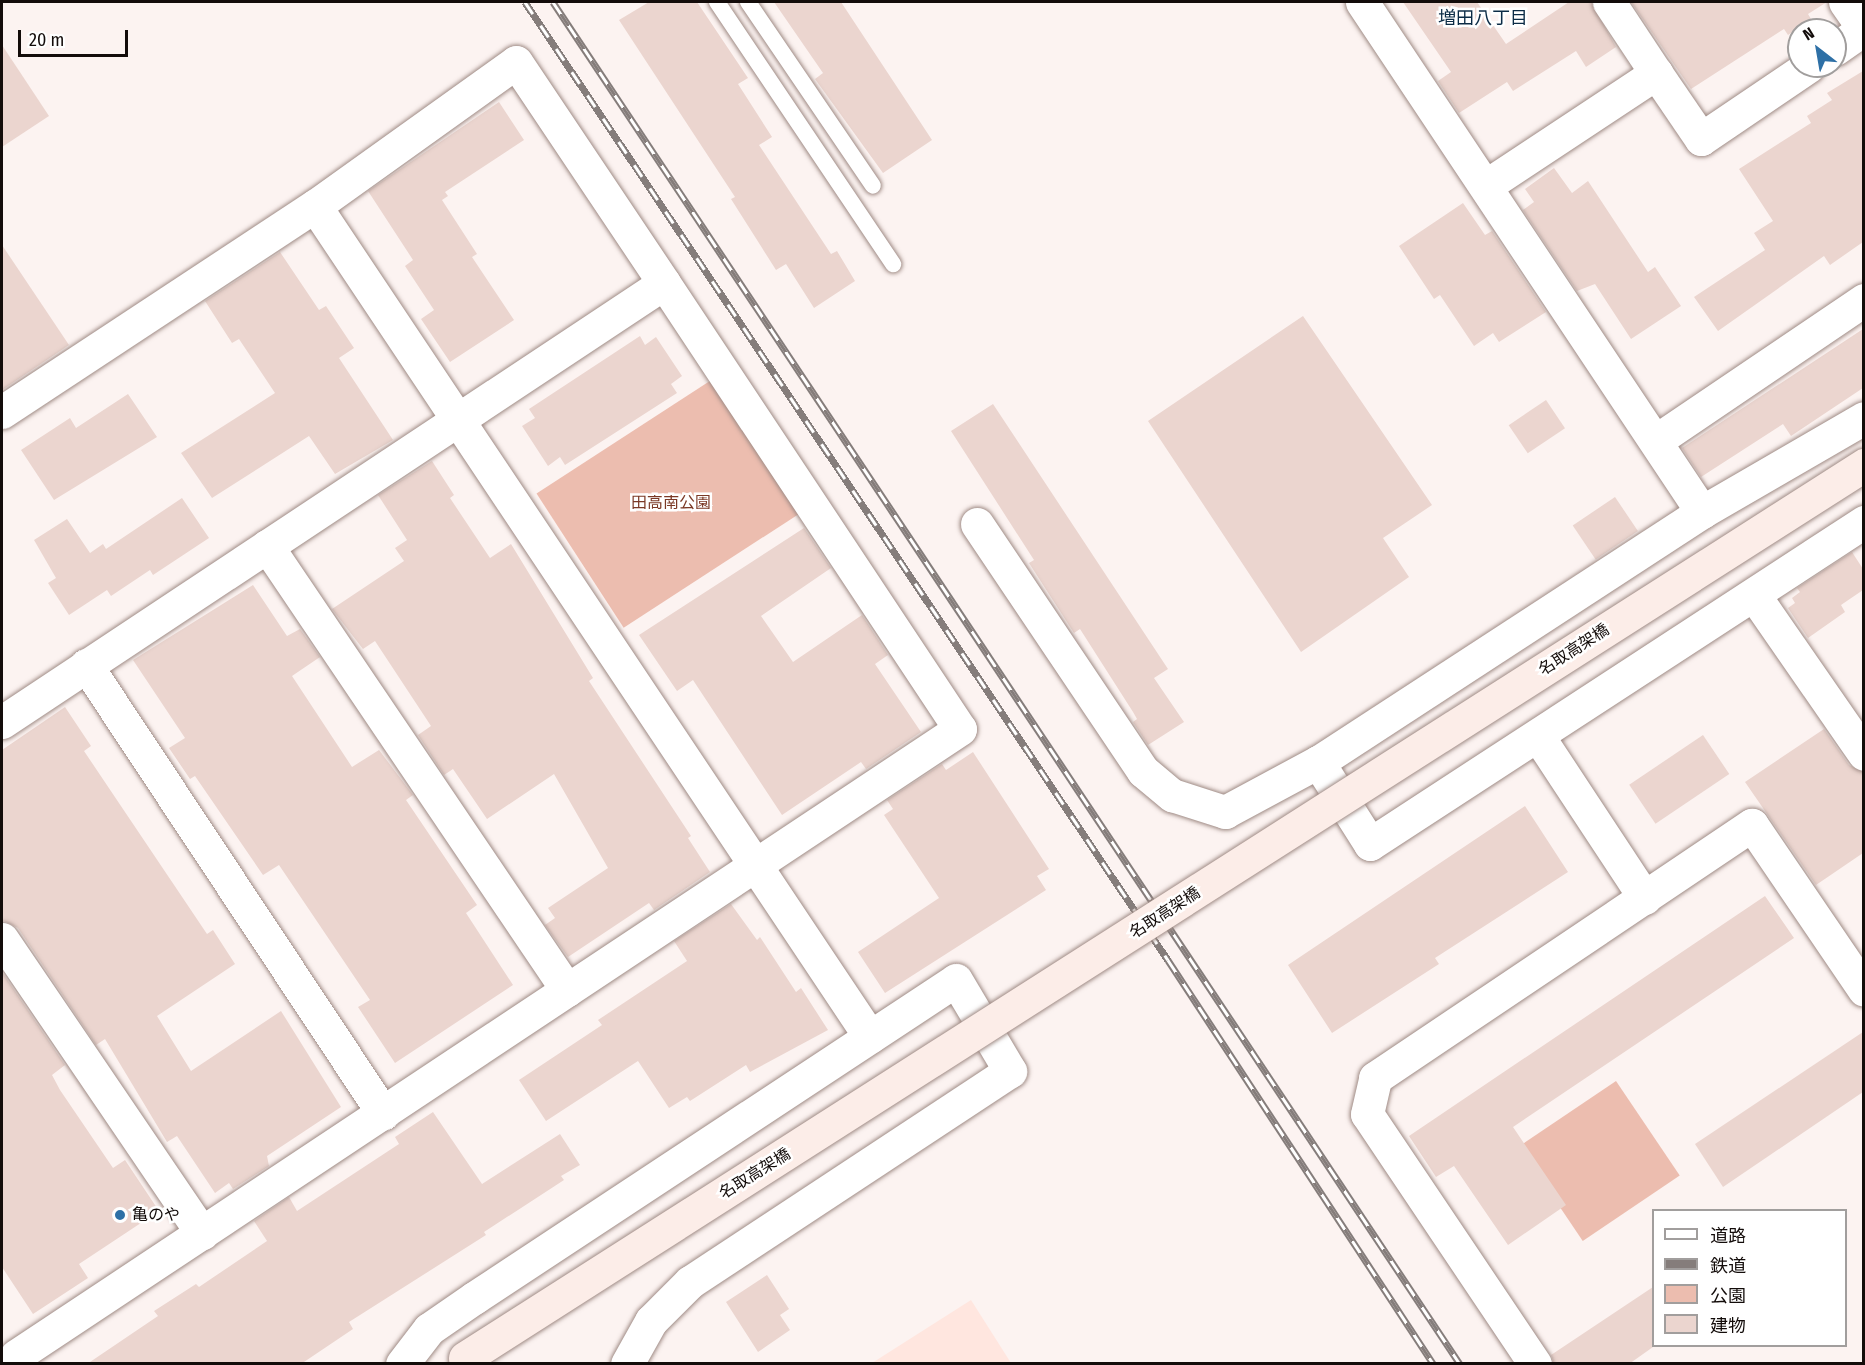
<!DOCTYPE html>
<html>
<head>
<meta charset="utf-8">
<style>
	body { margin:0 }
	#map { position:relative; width:1865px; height:1365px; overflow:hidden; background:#fcf3f1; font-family:"Fira Sans Condensed","Noto Sans JP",sans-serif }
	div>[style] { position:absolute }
	.built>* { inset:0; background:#ffe6df }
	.green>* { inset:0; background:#ecbdaf; transform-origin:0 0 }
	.building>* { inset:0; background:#ebd5cf; transform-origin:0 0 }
	.roads { filter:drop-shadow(0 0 2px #9f8b85) drop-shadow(0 0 2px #9f8b85) }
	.service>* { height:16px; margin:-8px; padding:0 8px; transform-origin:8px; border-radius:8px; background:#fff }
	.minor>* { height:33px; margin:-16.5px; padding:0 16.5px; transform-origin:16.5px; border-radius:16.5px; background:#fff }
	.rail>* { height:7px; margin-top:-3.5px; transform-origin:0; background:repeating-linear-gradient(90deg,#fff 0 14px,#857d7b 0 28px); box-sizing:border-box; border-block:2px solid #857d7b }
	.bridges { filter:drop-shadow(0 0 2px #9f8b85) drop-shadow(0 0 2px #9f8b85) }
	.secondary-bridge>* { height:33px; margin:-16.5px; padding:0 16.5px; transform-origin:16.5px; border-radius:16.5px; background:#fcede8 }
	.dots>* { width:16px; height:16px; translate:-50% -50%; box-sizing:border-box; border:3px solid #fff; border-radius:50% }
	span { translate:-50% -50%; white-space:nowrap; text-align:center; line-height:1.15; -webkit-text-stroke:5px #fff; paint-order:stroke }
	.park-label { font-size:16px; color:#7b3926 }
	.street-label { font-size:16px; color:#130c0a }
	.poi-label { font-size:16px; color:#130c0a }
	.left { translate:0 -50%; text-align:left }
	.neighbourhood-label { font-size:18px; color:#0b2b45 }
	.frame { position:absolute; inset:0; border:3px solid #130c0a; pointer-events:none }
	.legend { position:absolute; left:1652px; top:1209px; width:195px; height:138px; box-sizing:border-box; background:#fff; border:2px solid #a19e9d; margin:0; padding:8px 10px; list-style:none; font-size:18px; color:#130c0a }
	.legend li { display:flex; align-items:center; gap:12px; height:30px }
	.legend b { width:30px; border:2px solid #a19e9d }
	.north { position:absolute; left:1787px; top:18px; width:60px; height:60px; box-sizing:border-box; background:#fff; border:2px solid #a19e9d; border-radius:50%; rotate:329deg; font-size:16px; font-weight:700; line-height:24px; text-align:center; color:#130c0a }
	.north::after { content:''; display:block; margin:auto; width:21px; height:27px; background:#2e70a6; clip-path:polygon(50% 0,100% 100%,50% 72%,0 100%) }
	.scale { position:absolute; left:18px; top:30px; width:110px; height:27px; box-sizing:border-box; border:3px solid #130c0a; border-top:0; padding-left:8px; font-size:18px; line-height:21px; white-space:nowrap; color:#130c0a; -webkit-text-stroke:4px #fff; paint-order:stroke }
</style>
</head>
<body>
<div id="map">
	<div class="built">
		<i style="clip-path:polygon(971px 1300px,1011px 1363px,872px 1363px)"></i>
	</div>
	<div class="green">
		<i style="left:716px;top:377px;width:160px;height:214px;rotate:57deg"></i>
		<i style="left:1616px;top:1081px;width:114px;height:117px;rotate:56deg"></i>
	</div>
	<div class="building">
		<i style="clip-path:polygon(649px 2px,697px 2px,748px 78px,738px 84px,772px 137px,759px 145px,831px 254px,837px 251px,855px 281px,814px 308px,786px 264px,776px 270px,731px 199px,735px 197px,619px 20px)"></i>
		<i style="clip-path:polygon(774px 2px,841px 2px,932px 140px,883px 173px,815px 79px,823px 73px)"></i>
		<i style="clip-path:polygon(1403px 2px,1477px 2px,1506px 44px,1569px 2px,1591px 2px,1616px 47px,1586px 67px,1576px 51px,1513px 91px,1507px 82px,1459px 113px,1438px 81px,1451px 72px)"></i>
		<i style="clip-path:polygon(1631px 2px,1827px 2px,1808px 14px,1811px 19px,1788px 35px,1784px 29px,1691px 89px)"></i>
		<i style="clip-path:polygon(2px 45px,49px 116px,2px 147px)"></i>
		<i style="clip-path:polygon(1863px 71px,1863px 242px,1830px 265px,1824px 256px,1718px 331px,1694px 297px,1765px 250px,1754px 233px,1773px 221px,1739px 169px,1811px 123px,1807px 116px,1832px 100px,1827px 93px)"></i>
		<i style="clip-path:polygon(499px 102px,524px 140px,445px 192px,448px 196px,442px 200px,477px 254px,472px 257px,514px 320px,450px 362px,421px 319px,434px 310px,405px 266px,413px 260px,368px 191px)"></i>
		<i style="clip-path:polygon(1554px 168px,1572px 193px,1588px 181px,1648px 272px,1655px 267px,1681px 306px,1631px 339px,1595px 284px,1577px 291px,1523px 210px,1534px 202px,1525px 189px)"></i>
		<i style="clip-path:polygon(1463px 203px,1485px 235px,1492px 231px,1546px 312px,1499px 342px,1493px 333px,1474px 346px,1440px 295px,1434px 299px,1399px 246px)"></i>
		<i style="clip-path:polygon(2px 245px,69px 345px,2px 390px)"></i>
		<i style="clip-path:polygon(280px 252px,319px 310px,326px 306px,354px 348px,339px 358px,393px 440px,335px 474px,309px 436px,212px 498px,181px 453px,275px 393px,239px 339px,232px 343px,205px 301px)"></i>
		<i style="clip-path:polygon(1303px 316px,1432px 505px,1383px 538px,1409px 577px,1301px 652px,1148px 421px)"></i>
		<i style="clip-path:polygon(1863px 329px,1863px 388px,1791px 436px,1783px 424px,1701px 477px,1682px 448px)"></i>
		<i style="clip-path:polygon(640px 336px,645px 345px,656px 337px,682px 376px,671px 384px,677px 393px,565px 465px,560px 457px,548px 466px,522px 426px,535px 418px,529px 409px)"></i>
		<i style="clip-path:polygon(128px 394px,157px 437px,54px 500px,21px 450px,70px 418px,76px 428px)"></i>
		<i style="left:1546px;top:400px;width:34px;height:45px;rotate:56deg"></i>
		<i style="clip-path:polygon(993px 404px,1168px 669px,1154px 678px,1184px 722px,1148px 745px,1133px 722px,1137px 719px,1133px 712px,1080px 629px,1074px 633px,1029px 563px,1034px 560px,951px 431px)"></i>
		<i style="clip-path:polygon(432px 461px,454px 495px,450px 498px,490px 558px,511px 544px,593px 678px,589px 681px,691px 836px,688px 838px,710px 872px,654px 910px,649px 903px,568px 957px,545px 925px,555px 918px,548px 908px,608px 868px,554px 774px,487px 819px,453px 769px,444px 775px,418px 735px,431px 726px,375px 641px,363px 649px,332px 609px,404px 561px,395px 548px,407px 540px,378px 495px)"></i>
		<i style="left:1615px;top:497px;width:41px;height:51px;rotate:56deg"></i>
		<i style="clip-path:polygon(182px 498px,209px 538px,153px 575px,150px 570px,111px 596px,107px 590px,69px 615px,48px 583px,56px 578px,34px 540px,67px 519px,90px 553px,103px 544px,106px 549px)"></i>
		<i style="clip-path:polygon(804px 528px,831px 568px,761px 616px,793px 662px,862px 615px,888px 655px,875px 664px,921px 732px,866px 769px,861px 762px,782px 815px,693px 680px,677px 691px,639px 635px)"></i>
		<i style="clip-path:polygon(1852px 552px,1863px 569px,1863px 590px,1841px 605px,1845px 612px,1808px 638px,1788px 608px,1795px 603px,1792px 598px,1800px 592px,1797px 588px)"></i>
		<i style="clip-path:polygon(253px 585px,287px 636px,300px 629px,320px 657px,292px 676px,352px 767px,379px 750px,413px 795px,406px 800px,477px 905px,466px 913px,513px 985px,395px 1063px,358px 1007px,370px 1000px,279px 865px,263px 875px,195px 776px,190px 779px,169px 748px,185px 738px,133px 660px)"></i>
		<i style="clip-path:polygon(65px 707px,91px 746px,84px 751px,207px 934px,213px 930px,235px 964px,157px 1016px,191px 1071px,281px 1011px,341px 1107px,267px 1156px,269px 1166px,233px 1189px,229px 1183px,215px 1193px,177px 1136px,167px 1142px,105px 1039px,96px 1045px,18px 928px,2px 920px,2px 750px)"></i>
		<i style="clip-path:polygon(1824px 729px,1849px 765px,1863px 772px,1863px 853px,1816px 885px,1745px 782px)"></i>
		<i style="left:1703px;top:735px;width:47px;height:89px;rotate:56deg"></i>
		<i style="clip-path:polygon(973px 752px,1049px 869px,1037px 876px,1046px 890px,885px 993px,858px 952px,939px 898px,884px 815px,893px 809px,887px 800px,942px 764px,946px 770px)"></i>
		<i style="clip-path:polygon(1525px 806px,1568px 872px,1435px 958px,1439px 964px,1332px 1033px,1288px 965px)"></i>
		<i style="clip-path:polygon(1765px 896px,1794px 938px,1513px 1127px,1566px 1205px,1508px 1245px,1454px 1166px,1436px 1177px,1409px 1136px)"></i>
		<i style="clip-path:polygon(731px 904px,757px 940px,760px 937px,796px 992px,801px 988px,828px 1030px,750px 1072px,746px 1065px,690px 1101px,687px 1097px,669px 1108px,638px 1061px,546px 1121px,519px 1080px,602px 1025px,598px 1020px,687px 961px,674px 941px)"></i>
		<i style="clip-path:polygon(2px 972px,65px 1065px,52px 1075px,60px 1090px,113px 1168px,125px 1160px,159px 1211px,79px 1264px,88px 1278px,33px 1314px,2px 1267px)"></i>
		<i style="clip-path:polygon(1863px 1032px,1863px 1092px,1723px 1187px,1695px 1144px)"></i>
		<i style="clip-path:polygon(433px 1112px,482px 1184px,560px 1134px,580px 1165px,561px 1176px,564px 1180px,484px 1232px,486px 1235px,349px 1322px,353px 1329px,301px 1364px,87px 1364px,158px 1316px,154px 1311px,196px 1284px,199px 1287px,267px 1241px,254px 1221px,289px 1197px,297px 1211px,399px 1144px,395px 1137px)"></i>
		<i style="clip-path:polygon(767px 1275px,789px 1309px,780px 1315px,790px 1330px,758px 1352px,726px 1302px)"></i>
		<i style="clip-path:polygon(1653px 1287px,1653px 1347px,1629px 1364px,1554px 1364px,1551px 1355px)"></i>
	</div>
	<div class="roads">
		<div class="service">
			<i style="left:717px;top:2px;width:316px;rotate:56.1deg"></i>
			<i style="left:748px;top:2px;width:222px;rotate:55.8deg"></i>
		</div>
		<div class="minor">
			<i style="left:1362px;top:2px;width:613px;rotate:56.31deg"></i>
			<i style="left:1835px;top:49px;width:35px;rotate:-35deg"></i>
			<i style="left:1864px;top:29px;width:33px;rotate:-125deg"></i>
			<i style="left:1656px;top:73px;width:80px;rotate:55.7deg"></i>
			<i style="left:1701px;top:139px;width:130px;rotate:-34.1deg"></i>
			<i style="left:1487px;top:185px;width:203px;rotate:-33.5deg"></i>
			<i style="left:1656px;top:73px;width:85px;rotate:-123.5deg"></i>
			<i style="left:315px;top:206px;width:999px;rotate:56.26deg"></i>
			<i style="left:2px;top:412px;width:375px;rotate:-33.4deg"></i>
			<i style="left:315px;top:206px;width:247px;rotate:-35.6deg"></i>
			<i style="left:516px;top:62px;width:266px;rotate:56.2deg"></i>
			<i style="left:1864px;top:418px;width:187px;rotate:149.9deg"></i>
			<i style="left:1702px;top:512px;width:458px;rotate:146.9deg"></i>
			<i style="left:1318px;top:762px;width:97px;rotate:57.6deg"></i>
			<i style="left:1370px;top:844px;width:590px;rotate:-33.1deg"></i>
			<i style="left:1657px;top:440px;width:250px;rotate:-34.1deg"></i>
			<i style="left:977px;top:524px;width:298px;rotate:56.1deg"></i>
			<i style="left:1143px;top:771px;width:38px;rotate:40deg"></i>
			<i style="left:1172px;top:795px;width:56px;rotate:17.8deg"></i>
			<i style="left:1225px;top:812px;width:106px;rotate:-28.3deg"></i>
			<i style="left:267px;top:546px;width:536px;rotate:55.95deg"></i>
			<i style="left:1754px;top:595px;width:193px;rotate:55.3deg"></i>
			<i style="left:86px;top:665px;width:538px;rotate:56.46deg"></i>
			<i style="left:2px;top:722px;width:794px;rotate:-33.55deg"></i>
			<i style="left:664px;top:283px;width:535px;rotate:56.43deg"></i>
			<i style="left:960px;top:729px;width:1133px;rotate:146.41deg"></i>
			<i style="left:1538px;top:736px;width:194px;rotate:56.6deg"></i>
			<i style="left:2px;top:939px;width:356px;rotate:55.8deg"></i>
			<i style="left:402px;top:1364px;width:44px;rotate:-52.4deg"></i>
			<i style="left:429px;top:1329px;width:55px;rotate:-34.6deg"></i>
			<i style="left:474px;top:1298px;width:577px;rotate:-33.41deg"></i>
			<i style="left:956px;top:980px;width:106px;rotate:59.3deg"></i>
			<i style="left:1010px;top:1071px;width:383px;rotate:146.6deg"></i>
			<i style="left:690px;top:1282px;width:55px;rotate:135deg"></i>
			<i style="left:651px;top:1321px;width:49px;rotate:119.2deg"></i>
			<i style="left:1535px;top:1364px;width:301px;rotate:-123.9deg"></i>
			<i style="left:1367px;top:1114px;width:37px;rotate:-77deg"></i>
			<i style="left:1375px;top:1078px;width:454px;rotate:-33.9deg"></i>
			<i style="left:1752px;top:825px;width:199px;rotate:55.8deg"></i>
		</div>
	</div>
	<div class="rail">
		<i style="left:525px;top:2px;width:1154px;rotate:56.13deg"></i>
		<i style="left:1168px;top:960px;width:483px;rotate:56.7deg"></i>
		<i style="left:553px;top:2px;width:1636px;rotate:56.34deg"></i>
	</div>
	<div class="bridges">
		<div class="secondary-bridge">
			<i style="left:465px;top:1358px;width:1660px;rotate:-32.55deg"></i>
		</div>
	</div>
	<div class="dots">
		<i style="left:120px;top:1215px;background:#2e70a6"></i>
	</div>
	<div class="park-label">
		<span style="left:671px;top:503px">田高南公園</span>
	</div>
	<div class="street-label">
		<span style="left:1574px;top:650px;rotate:-33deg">名取高架橋</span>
		<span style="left:1165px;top:913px;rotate:-33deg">名取高架橋</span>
		<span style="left:755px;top:1174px;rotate:-32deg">名取高架橋</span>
	</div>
	<div class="poi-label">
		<span class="left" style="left:132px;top:1215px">亀のや</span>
	</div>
	<div class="neighbourhood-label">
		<span style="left:1483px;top:18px">増田八丁目</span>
	</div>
	<div class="frame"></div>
	<ul class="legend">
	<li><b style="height:8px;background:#fff"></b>道路</li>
	<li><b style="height:8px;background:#857d7b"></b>鉄道</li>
	<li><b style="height:16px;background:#ecbdaf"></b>公園</li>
	<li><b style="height:16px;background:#ebd5cf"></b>建物</li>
	</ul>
	<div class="north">N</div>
	<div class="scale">20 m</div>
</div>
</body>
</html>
